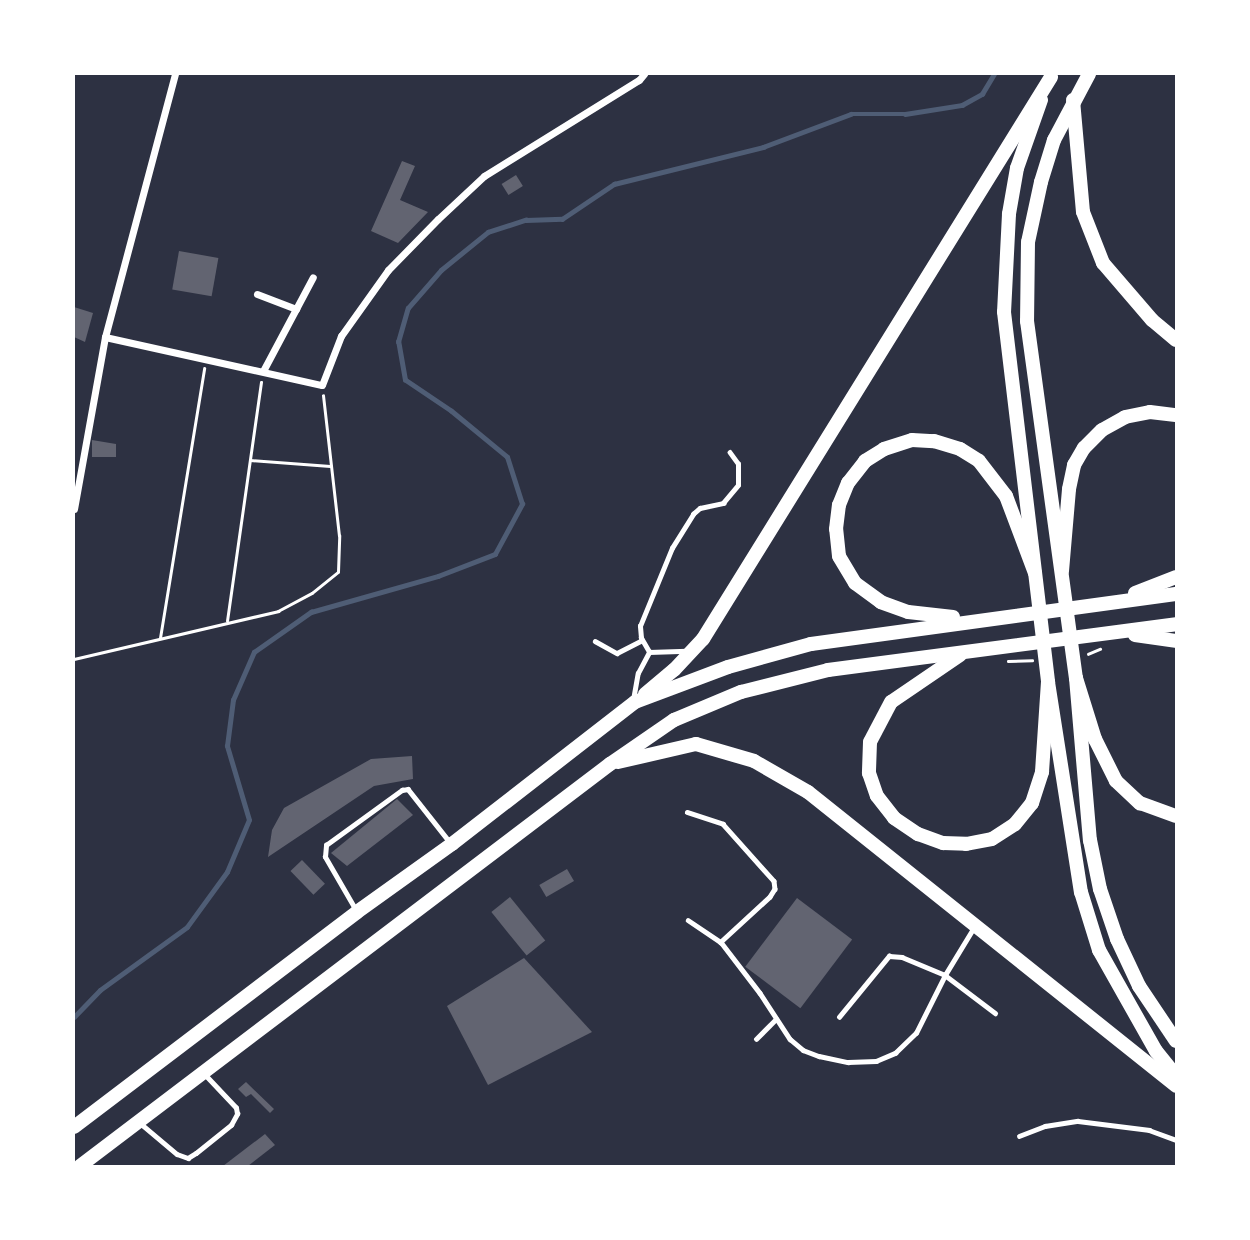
<!DOCTYPE html>
<html>
<head>
<meta charset="utf-8">
<style>
	body { margin:0 }
	#map { position:relative; width:1250px; height:1240px; overflow:hidden; background:#2d3142; font-family:Figtree,sans-serif }
	div>[style] { position:absolute }
	.stream>* { height:4.5px; margin:-2.25px; padding:0 2.25px; transform-origin:2.25px; border-radius:2.25px; background:#4f5d75 }
	.building>* { inset:0; background:#626471; transform-origin:0 0 }
	.path>* { height:2.5px; margin:-1.25px; padding:0 1.25px; transform-origin:1.25px; border-radius:1.25px; background:#fff }
	.service>* { height:4.5px; margin:-2.25px; padding:0 2.25px; transform-origin:2.25px; border-radius:2.25px; background:#fff }
	.minor>* { height:7px; margin:-3.5px; padding:0 3.5px; transform-origin:3.5px; border-radius:3.5px; background:#fff }
	.primary>* { height:14px; margin:-7px; padding:0 7px; transform-origin:7px; border-radius:7px; background:#fff }
	.trunk>* { height:14px; margin:-7px; padding:0 7px; transform-origin:7px; border-radius:7px; background:#fff }
	span { translate:-50% -50%; white-space:nowrap; text-align:center; line-height:1.15; -webkit-text-stroke:5px #fff; paint-order:stroke }
	.frame { position:absolute; inset:0; border:75px solid #fff; pointer-events:none }
</style>
</head>
<body>
<div id="map">
	<div class="stream">
		<i style="left:74px;top:1017px;width:37px;rotate:-46deg"></i>
		<i style="left:100px;top:990px;width:107px;rotate:-35.9deg"></i>
		<i style="left:187px;top:927px;width:68px;rotate:-54deg"></i>
		<i style="left:227px;top:872px;width:56px;rotate:-67.1deg"></i>
		<i style="left:249px;top:820px;width:77px;rotate:-106.6deg"></i>
		<i style="left:227px;top:746px;width:46px;rotate:-82.6deg"></i>
		<i style="left:233px;top:700px;width:52px;rotate:-66.4deg"></i>
		<i style="left:254px;top:652px;width:70px;rotate:-35.1deg"></i>
		<i style="left:311px;top:612px;width:132px;rotate:-15.8deg"></i>
		<i style="left:438px;top:576px;width:61px;rotate:-21.1deg"></i>
		<i style="left:495px;top:554px;width:57px;rotate:-61.6deg"></i>
		<i style="left:522px;top:504px;width:49px;rotate:-107.7deg"></i>
		<i style="left:507px;top:457px;width:72px;rotate:-140.6deg"></i>
		<i style="left:451px;top:411px;width:55px;rotate:-146deg"></i>
		<i style="left:405px;top:380px;width:39px;rotate:-100deg"></i>
		<i style="left:398px;top:342px;width:35px;rotate:-74deg"></i>
		<i style="left:408px;top:308px;width:50px;rotate:-49deg"></i>
		<i style="left:441px;top:270px;width:60px;rotate:-39deg"></i>
		<i style="left:488px;top:232px;width:40px;rotate:-18deg"></i>
		<i style="left:526px;top:220px;width:36px;rotate:-2deg"></i>
		<i style="left:562px;top:219px;width:63px;rotate:-33.9deg"></i>
		<i style="left:614px;top:184px;width:154px;rotate:-13.9deg"></i>
		<i style="left:763px;top:147px;width:94px;rotate:-20.6deg"></i>
		<i style="left:851px;top:114px;width:54px"></i>
		<i style="left:905px;top:114px;width:58px;rotate:-9deg"></i>
		<i style="left:962px;top:105px;width:23px;rotate:-29deg"></i>
		<i style="left:982px;top:94px;width:23px;rotate:-59deg"></i>
	</div>
	<div class="building">
		<i style="clip-path:polygon(402px 161px,415px 166px,400px 200px,428px 212px,398px 243px,371px 231px)"></i>
		<i style="left:516px;top:175px;width:13px;height:17px;rotate:58deg"></i>
		<i style="left:179px;top:251px;width:40px;height:39px;rotate:10deg"></i>
		<i style="clip-path:polygon(74px 307px,93px 313px,85px 342px,74px 337px)"></i>
		<i style="clip-path:polygon(92px 440px,116px 444px,116px 457px,92px 457px)"></i>
		<i style="clip-path:polygon(412px 756px,413px 779px,374px 786px,268px 857px,272px 830px,284px 808px,371px 759px)"></i>
		<i style="clip-path:polygon(397px 799px,413px 815px,347px 866px,331px 853px)"></i>
		<i style="left:302px;top:860px;width:33px;height:16px;rotate:46deg"></i>
		<i style="left:567px;top:869px;width:14px;height:32px;rotate:60deg"></i>
		<i style="left:510px;top:897px;width:56px;height:24px;rotate:51deg"></i>
		<i style="left:797px;top:898px;width:69px;height:86px;rotate:37deg"></i>
		<i style="clip-path:polygon(524px 958px,592px 1032px,488px 1085px,447px 1006px)"></i>
		<i style="clip-path:polygon(246px 1082px,274px 1109px,270px 1113px,251px 1094px,246px 1097px,238px 1089px)"></i>
		<i style="clip-path:polygon(265px 1134px,275px 1145px,248px 1166px,223px 1166px)"></i>
	</div>
	<div class="path">
		<i style="left:250px;top:460px;width:80px;rotate:4.3deg"></i>
		<i style="left:227px;top:621px;width:241px;rotate:-81.9deg"></i>
		<i style="left:160px;top:638px;width:273px;rotate:-80.7deg"></i>
		<i style="left:1088px;top:654px;width:13px;rotate:-23deg"></i>
		<i style="left:74px;top:659px;width:210px;rotate:-13.2deg"></i>
		<i style="left:278px;top:611px;width:38px;rotate:-28deg"></i>
		<i style="left:312px;top:593px;width:33px;rotate:-39deg"></i>
		<i style="left:338px;top:572px;width:36px;rotate:-88deg"></i>
		<i style="left:339px;top:536px;width:141px;rotate:-96.5deg"></i>
		<i style="left:1008px;top:661px;width:24px;rotate:-2deg"></i>
	</div>
	<div class="service">
		<i style="left:595px;top:641px;width:25px;rotate:29deg"></i>
		<i style="left:617px;top:653px;width:28px;rotate:-27deg"></i>
		<i style="left:649px;top:652px;width:38px;rotate:-2deg"></i>
		<i style="left:633px;top:700px;width:27px;rotate:-80deg"></i>
		<i style="left:638px;top:673px;width:24px;rotate:-62deg"></i>
		<i style="left:649px;top:652px;width:16px;rotate:-120deg"></i>
		<i style="left:641px;top:638px;width:12px;rotate:-95deg"></i>
		<i style="left:640px;top:626px;width:84px;rotate:-67.7deg"></i>
		<i style="left:672px;top:548px;width:40px;rotate:-58deg"></i>
		<i style="left:693px;top:514px;width:9px;rotate:-41deg"></i>
		<i style="left:700px;top:508px;width:24px;rotate:-12deg"></i>
		<i style="left:723px;top:503px;width:23px;rotate:-50deg"></i>
		<i style="left:738px;top:485px;width:21px;rotate:-90deg"></i>
		<i style="left:738px;top:464px;width:14px;rotate:-126deg"></i>
		<i style="left:687px;top:812px;width:38px;rotate:18deg"></i>
		<i style="left:723px;top:824px;width:76px;rotate:48.2deg"></i>
		<i style="left:774px;top:881px;width:8px;rotate:83deg"></i>
		<i style="left:775px;top:889px;width:9px;rotate:122deg"></i>
		<i style="left:770px;top:897px;width:67px;rotate:137.4deg"></i>
		<i style="left:355px;top:909px;width:60px;rotate:-120deg"></i>
		<i style="left:325px;top:857px;width:12px;rotate:-85deg"></i>
		<i style="left:326px;top:845px;width:94px;rotate:-35.9deg"></i>
		<i style="left:402px;top:790px;width:6px;rotate:-9deg"></i>
		<i style="left:408px;top:789px;width:66px;rotate:51.7deg"></i>
		<i style="left:688px;top:920px;width:40px;rotate:34deg"></i>
		<i style="left:721px;top:942px;width:64px;rotate:52.6deg"></i>
		<i style="left:760px;top:993px;width:55px;rotate:56.9deg"></i>
		<i style="left:790px;top:1039px;width:17px;rotate:40deg"></i>
		<i style="left:803px;top:1050px;width:17px;rotate:21deg"></i>
		<i style="left:819px;top:1056px;width:30px;rotate:12deg"></i>
		<i style="left:848px;top:1062px;width:28px;rotate:-2deg"></i>
		<i style="left:876px;top:1061px;width:21px;rotate:-23deg"></i>
		<i style="left:895px;top:1053px;width:29px;rotate:-44deg"></i>
		<i style="left:916px;top:1033px;width:65px;rotate:-63.4deg"></i>
		<i style="left:945px;top:975px;width:63px;rotate:37.2deg"></i>
		<i style="left:839px;top:1017px;width:79px;rotate:-50.7deg"></i>
		<i style="left:889px;top:956px;width:13px;rotate:4deg"></i>
		<i style="left:902px;top:957px;width:47px;rotate:22.7deg"></i>
		<i style="left:945px;top:975px;width:54px;rotate:-58.7deg"></i>
		<i style="left:756px;top:1039px;width:28px;rotate:-45deg"></i>
		<i style="left:140px;top:1123px;width:48px;rotate:40deg"></i>
		<i style="left:177px;top:1154px;width:12px;rotate:20deg"></i>
		<i style="left:188px;top:1158px;width:9px;rotate:-32deg"></i>
		<i style="left:196px;top:1153px;width:45px;rotate:-38.7deg"></i>
		<i style="left:231px;top:1125px;width:13px;rotate:-61deg"></i>
		<i style="left:237px;top:1114px;width:6px;rotate:-99deg"></i>
		<i style="left:236px;top:1108px;width:47px;rotate:-133.3deg"></i>
		<i style="left:1019px;top:1136px;width:28px;rotate:-21deg"></i>
		<i style="left:1045px;top:1126px;width:33px;rotate:-9deg"></i>
		<i style="left:1078px;top:1121px;width:72px;rotate:7.2deg"></i>
		<i style="left:1149px;top:1130px;width:29px;rotate:20deg"></i>
	</div>
	<div class="minor">
		<i style="left:257px;top:294px;width:42px;rotate:21deg"></i>
		<i style="left:105px;top:337px;width:222px;rotate:12.5deg"></i>
		<i style="left:322px;top:385px;width:53px;rotate:-68.8deg"></i>
		<i style="left:341px;top:336px;width:81px;rotate:-54.5deg"></i>
		<i style="left:388px;top:270px;width:71px;rotate:-45.6deg"></i>
		<i style="left:438px;top:219px;width:63px;rotate:-43.1deg"></i>
		<i style="left:484px;top:176px;width:182px;rotate:-31.8deg"></i>
		<i style="left:639px;top:80px;width:8px;rotate:-50deg"></i>
		<i style="left:263px;top:371px;width:106px;rotate:-62deg"></i>
		<i style="left:74px;top:509px;width:175px;rotate:-79.8deg"></i>
		<i style="left:105px;top:337px;width:272px;rotate:-75.1deg"></i>
	</div>
	<div class="primary">
		<i style="left:1089px;top:74px;width:75px;rotate:117.9deg"></i>
		<i style="left:1054px;top:140px;width:44px;rotate:107.2deg"></i>
		<i style="left:1041px;top:182px;width:61px;rotate:102.2deg"></i>
		<i style="left:1028px;top:242px;width:79px;rotate:90.7deg"></i>
		<i style="left:1027px;top:321px;width:360px;rotate:82.2deg"></i>
		<i style="left:1076px;top:678px;width:163px;rotate:85.1deg"></i>
		<i style="left:1090px;top:840px;width:50px;rotate:78.5deg"></i>
		<i style="left:1100px;top:889px;width:53px;rotate:71.2deg"></i>
		<i style="left:1117px;top:939px;width:52px;rotate:64.9deg"></i>
		<i style="left:1139px;top:986px;width:66px;rotate:56.1deg"></i>
		<i style="left:1041px;top:100px;width:72px;rotate:109.4deg"></i>
		<i style="left:1017px;top:168px;width:47px;rotate:99.9deg"></i>
		<i style="left:1009px;top:214px;width:98px;rotate:92.9deg"></i>
		<i style="left:1004px;top:312px;width:373px;rotate:83.2deg"></i>
		<i style="left:1048px;top:682px;width:213px;rotate:81.1deg"></i>
		<i style="left:1081px;top:892px;width:61px;rotate:72.8deg"></i>
		<i style="left:1099px;top:950px;width:116px;rotate:60.6deg"></i>
		<i style="left:1156px;top:1051px;width:32px;rotate:51deg"></i>
	</div>
	<div class="trunk">
		<i style="left:1073px;top:100px;width:112px;rotate:84.9deg"></i>
		<i style="left:1083px;top:212px;width:55px;rotate:68.6deg"></i>
		<i style="left:1103px;top:263px;width:75px;rotate:49.3deg"></i>
		<i style="left:1152px;top:320px;width:31px;rotate:40deg"></i>
		<i style="left:1062px;top:571px;width:82px;rotate:-85.1deg"></i>
		<i style="left:1069px;top:489px;width:25px;rotate:-78deg"></i>
		<i style="left:1074px;top:465px;width:20px;rotate:-60deg"></i>
		<i style="left:1084px;top:448px;width:25px;rotate:-45deg"></i>
		<i style="left:1102px;top:430px;width:26px;rotate:-29deg"></i>
		<i style="left:1125px;top:417px;width:25px;rotate:-11deg"></i>
		<i style="left:1150px;top:412px;width:26px;rotate:7deg"></i>
		<i style="left:1135px;top:593px;width:44px;rotate:-21.3deg"></i>
		<i style="left:953px;top:617px;width:45px;rotate:-173.7deg"></i>
		<i style="left:908px;top:612px;width:29px;rotate:-160deg"></i>
		<i style="left:881px;top:602px;width:32px;rotate:-144deg"></i>
		<i style="left:855px;top:583px;width:31px;rotate:-121deg"></i>
		<i style="left:839px;top:556px;width:27px;rotate:-96deg"></i>
		<i style="left:836px;top:529px;width:24px;rotate:-83deg"></i>
		<i style="left:839px;top:505px;width:24px;rotate:-68deg"></i>
		<i style="left:848px;top:483px;width:28px;rotate:-52deg"></i>
		<i style="left:865px;top:461px;width:22px;rotate:-32deg"></i>
		<i style="left:884px;top:449px;width:29px;rotate:-18deg"></i>
		<i style="left:912px;top:440px;width:22px;rotate:3deg"></i>
		<i style="left:934px;top:441px;width:27px;rotate:17deg"></i>
		<i style="left:960px;top:449px;width:22px;rotate:32deg"></i>
		<i style="left:979px;top:461px;width:44px;rotate:52.4deg"></i>
		<i style="left:1006px;top:496px;width:82px;rotate:69.4deg"></i>
		<i style="left:1135px;top:635px;width:41px;rotate:8.3deg"></i>
		<i style="left:960px;top:655px;width:83px;rotate:145.7deg"></i>
		<i style="left:891px;top:702px;width:45px;rotate:117.7deg"></i>
		<i style="left:870px;top:742px;width:31px;rotate:92deg"></i>
		<i style="left:869px;top:773px;width:24px;rotate:71deg"></i>
		<i style="left:877px;top:796px;width:28px;rotate:52deg"></i>
		<i style="left:894px;top:818px;width:29px;rotate:34deg"></i>
		<i style="left:918px;top:834px;width:27px;rotate:20deg"></i>
		<i style="left:943px;top:843px;width:23px;rotate:2deg"></i>
		<i style="left:966px;top:844px;width:26px;rotate:-11deg"></i>
		<i style="left:992px;top:839px;width:27px;rotate:-33deg"></i>
		<i style="left:1015px;top:824px;width:27px;rotate:-51deg"></i>
		<i style="left:1032px;top:803px;width:33px;rotate:-72deg"></i>
		<i style="left:1042px;top:772px;width:90px;rotate:-86.2deg"></i>
		<i style="left:1076px;top:678px;width:64px;rotate:72.7deg"></i>
		<i style="left:1095px;top:739px;width:47px;rotate:63.4deg"></i>
		<i style="left:1116px;top:781px;width:33px;rotate:43deg"></i>
		<i style="left:1140px;top:803px;width:38px;rotate:20deg"></i>
		<i style="left:645px;top:694px;width:38px;rotate:-40deg"></i>
		<i style="left:674px;top:670px;width:42px;rotate:-46.9deg"></i>
		<i style="left:703px;top:639px;width:661px;rotate:-58.23deg"></i>
		<i style="left:618px;top:762px;width:80px;rotate:-13deg"></i>
		<i style="left:696px;top:744px;width:60px;rotate:16.3deg"></i>
		<i style="left:754px;top:761px;width:62px;rotate:29.9deg"></i>
		<i style="left:808px;top:792px;width:471px;rotate:38.6deg"></i>
		<i style="left:74px;top:1127px;width:355px;rotate:-37.2deg"></i>
		<i style="left:357px;top:912px;width:117px;rotate:-35.6deg"></i>
		<i style="left:452px;top:844px;width:232px;rotate:-37.8deg"></i>
		<i style="left:635px;top:702px;width:99px;rotate:-20.6deg"></i>
		<i style="left:728px;top:667px;width:86px;rotate:-15.5deg"></i>
		<i style="left:811px;top:644px;width:368px;rotate:-7.8deg"></i>
		<i style="left:80px;top:1166px;width:665px;rotate:-37.18deg"></i>
		<i style="left:610px;top:764px;width:78px;rotate:-34.5deg"></i>
		<i style="left:674px;top:720px;width:73px;rotate:-22.7deg"></i>
		<i style="left:741px;top:692px;width:90px;rotate:-14.2deg"></i>
		<i style="left:828px;top:670px;width:351px;rotate:-7.5deg"></i>
	</div>
	<div class="frame"></div>
</div>
</body>
</html>
